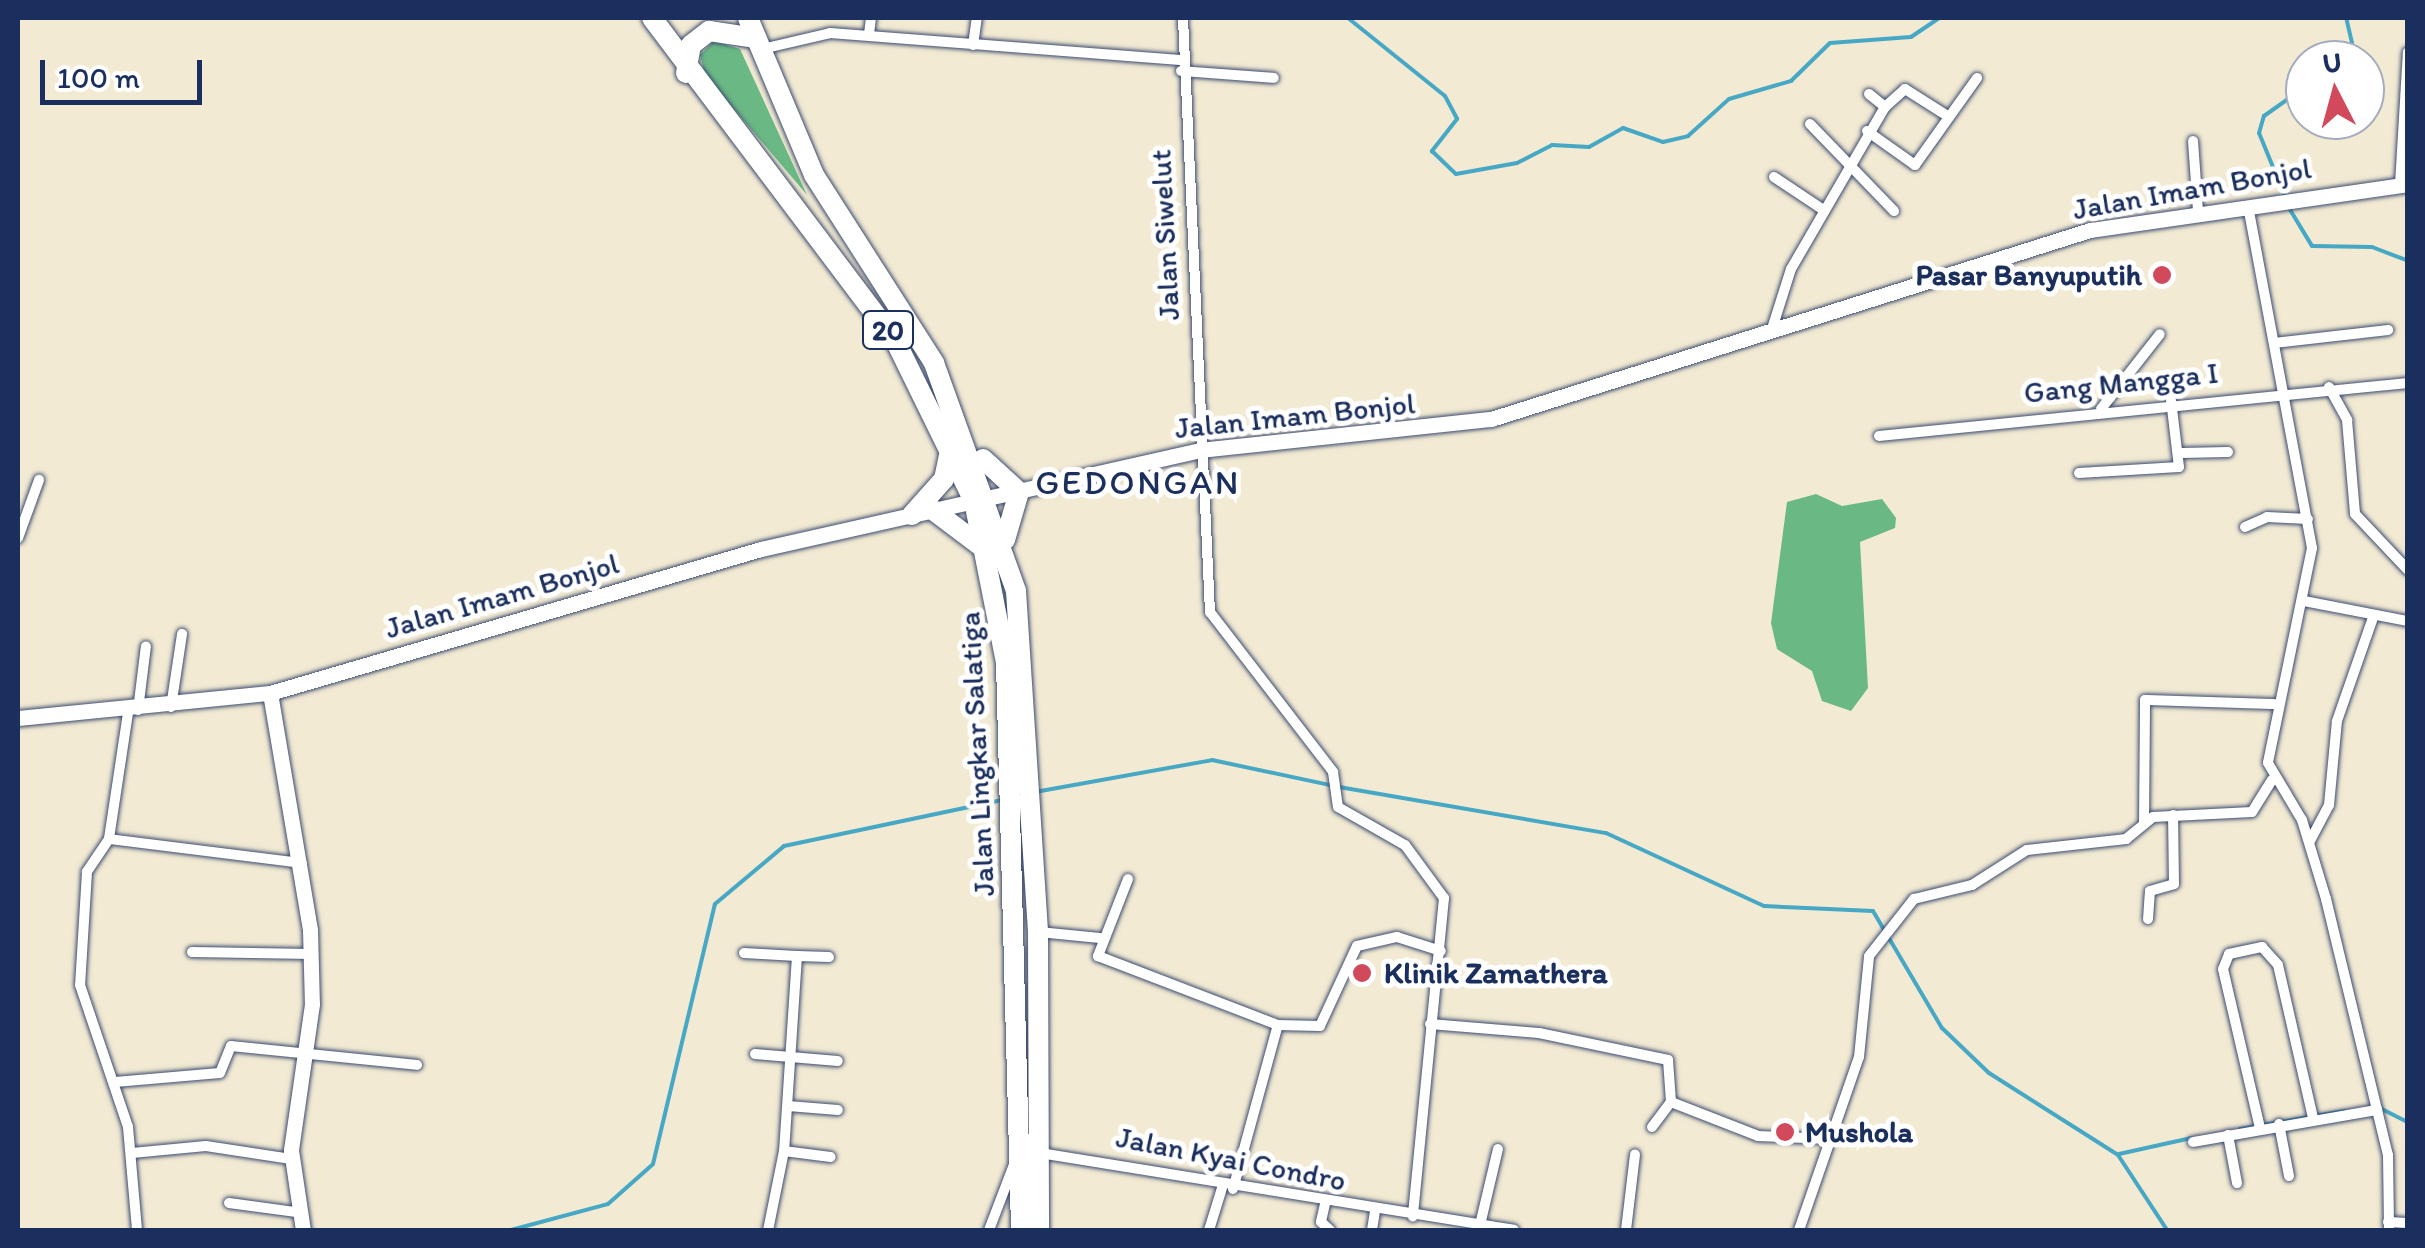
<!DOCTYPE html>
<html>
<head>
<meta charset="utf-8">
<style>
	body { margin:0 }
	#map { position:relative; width:2425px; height:1248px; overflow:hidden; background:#f2ead3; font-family:Itim,sans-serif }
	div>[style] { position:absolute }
	.forest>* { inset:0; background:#6ab984 }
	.stream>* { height:4px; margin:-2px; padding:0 2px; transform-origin:2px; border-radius:2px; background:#47a8c6 }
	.roads { filter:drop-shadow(0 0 2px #3b4b70) drop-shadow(0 0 2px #3b4b70) }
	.street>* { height:10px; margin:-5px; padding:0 5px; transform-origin:5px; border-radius:5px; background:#fff }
	.secondary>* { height:15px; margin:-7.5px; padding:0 7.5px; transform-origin:7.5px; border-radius:7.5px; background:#fff }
	.highway>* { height:20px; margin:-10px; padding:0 10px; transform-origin:10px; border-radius:10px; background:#fff }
	.dots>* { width:28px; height:28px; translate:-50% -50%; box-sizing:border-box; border:5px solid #fff; border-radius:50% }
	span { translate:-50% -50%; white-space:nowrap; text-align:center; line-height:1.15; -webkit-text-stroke:10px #fff; paint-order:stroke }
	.shield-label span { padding:2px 8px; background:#fff; border:2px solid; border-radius:8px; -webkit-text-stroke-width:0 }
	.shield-label { font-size:28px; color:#1b2f5e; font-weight:700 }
	.street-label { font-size:30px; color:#1b2f5e }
	.poi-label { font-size:30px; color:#1b2f5e; font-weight:700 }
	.right { translate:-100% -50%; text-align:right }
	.left { translate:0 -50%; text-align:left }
	.quarter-label { font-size:35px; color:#1b2f5e; letter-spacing:2.5px }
	.frame { position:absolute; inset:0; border:20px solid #1b2f5e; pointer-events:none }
	.north { position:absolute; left:2285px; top:40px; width:100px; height:100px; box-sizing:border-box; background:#fff; border:2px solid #a4acbf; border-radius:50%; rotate:354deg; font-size:28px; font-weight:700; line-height:40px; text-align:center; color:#1b2f5e }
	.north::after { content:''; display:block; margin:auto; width:35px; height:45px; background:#d1495b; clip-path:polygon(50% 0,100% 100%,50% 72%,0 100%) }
	.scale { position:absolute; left:40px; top:60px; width:162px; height:45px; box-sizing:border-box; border:5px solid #1b2f5e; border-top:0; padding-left:12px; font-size:30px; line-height:35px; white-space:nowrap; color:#1b2f5e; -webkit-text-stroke:8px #fff; paint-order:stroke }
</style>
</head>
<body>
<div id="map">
	<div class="forest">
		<i style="clip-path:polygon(714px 41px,740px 49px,807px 195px,705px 75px,700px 55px)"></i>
		<i style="clip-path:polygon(1816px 494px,1842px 506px,1882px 499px,1896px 518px,1895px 528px,1860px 542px,1868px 688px,1851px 711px,1822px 701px,1812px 671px,1777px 649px,1771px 623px,1787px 502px)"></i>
	</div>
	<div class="stream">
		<i style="left:1348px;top:18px;width:124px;rotate:38.8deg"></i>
		<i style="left:1445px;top:96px;width:26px;rotate:62deg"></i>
		<i style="left:1457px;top:119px;width:41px;rotate:128deg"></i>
		<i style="left:1432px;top:151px;width:33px;rotate:44deg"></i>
		<i style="left:1456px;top:174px;width:62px;rotate:-10.2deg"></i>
		<i style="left:1517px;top:163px;width:39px;rotate:-27deg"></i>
		<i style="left:1552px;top:145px;width:37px;rotate:3deg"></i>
		<i style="left:1589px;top:147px;width:39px;rotate:-29deg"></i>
		<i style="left:1623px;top:128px;width:42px;rotate:19.3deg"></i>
		<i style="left:1663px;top:142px;width:26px;rotate:-13deg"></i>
		<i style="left:1688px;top:136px;width:55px;rotate:-42.1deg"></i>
		<i style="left:1729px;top:99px;width:65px;rotate:-16.2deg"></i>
		<i style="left:1791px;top:81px;width:54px;rotate:-44.3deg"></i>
		<i style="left:1830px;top:43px;width:81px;rotate:-4.2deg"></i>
		<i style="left:1911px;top:37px;width:34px;rotate:-34deg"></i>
		<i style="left:2342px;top:60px;width:20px;rotate:-60deg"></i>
		<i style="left:2352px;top:43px;width:26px;rotate:-103deg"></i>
		<i style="left:2286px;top:199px;width:71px;rotate:-112.2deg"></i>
		<i style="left:2259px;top:133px;width:18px;rotate:-74deg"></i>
		<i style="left:2264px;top:116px;width:50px;rotate:-35.3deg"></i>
		<i style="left:2289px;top:208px;width:44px;rotate:58.8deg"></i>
		<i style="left:2312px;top:246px;width:60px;rotate:1deg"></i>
		<i style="left:2372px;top:247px;width:39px;rotate:21deg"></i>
		<i style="left:1339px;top:787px;width:271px;rotate:9.8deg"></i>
		<i style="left:1606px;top:833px;width:174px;rotate:24.8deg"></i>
		<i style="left:1764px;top:906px;width:109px;rotate:2.6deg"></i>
		<i style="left:1873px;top:911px;width:136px;rotate:59.5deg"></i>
		<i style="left:1942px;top:1028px;width:65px;rotate:43.8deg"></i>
		<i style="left:1989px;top:1073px;width:153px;rotate:32.4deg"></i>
		<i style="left:2118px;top:1155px;width:90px;rotate:56.8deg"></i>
		<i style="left:1035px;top:792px;width:180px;rotate:-10.2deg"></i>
		<i style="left:1212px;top:760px;width:121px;rotate:12deg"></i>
		<i style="left:2378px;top:1107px;width:34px;rotate:27deg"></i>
		<i style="left:2240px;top:1129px;width:106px;rotate:-9.8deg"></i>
		<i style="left:2119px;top:1154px;width:74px;rotate:-12.5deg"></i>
		<i style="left:511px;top:1230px;width:100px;rotate:-15deg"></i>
		<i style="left:608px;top:1204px;width:60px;rotate:-41.6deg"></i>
		<i style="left:653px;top:1164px;width:267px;rotate:-76.6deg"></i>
		<i style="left:715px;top:904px;width:90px;rotate:-40deg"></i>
		<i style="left:784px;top:846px;width:223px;rotate:-11.9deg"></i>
	</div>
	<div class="roads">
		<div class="street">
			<i style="left:1183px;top:18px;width:595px;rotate:87.4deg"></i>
			<i style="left:1210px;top:612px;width:202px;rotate:52.4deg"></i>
			<i style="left:1333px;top:772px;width:35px;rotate:82deg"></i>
			<i style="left:1338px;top:807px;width:77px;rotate:29.6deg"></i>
			<i style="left:1405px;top:845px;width:66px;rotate:53.7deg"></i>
			<i style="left:1444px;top:898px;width:320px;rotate:95.6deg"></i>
			<i style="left:869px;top:34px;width:16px;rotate:-83deg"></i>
			<i style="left:973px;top:45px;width:27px;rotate:-82deg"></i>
			<i style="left:762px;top:49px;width:70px;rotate:-13.2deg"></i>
			<i style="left:830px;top:33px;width:351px;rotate:4.4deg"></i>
			<i style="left:1181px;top:71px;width:93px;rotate:4.3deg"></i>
			<i style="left:1869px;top:94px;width:21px;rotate:39deg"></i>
			<i style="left:1810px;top:124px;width:121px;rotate:46deg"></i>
			<i style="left:1867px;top:131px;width:59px;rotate:35.3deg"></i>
			<i style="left:1915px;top:165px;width:107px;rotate:-54.5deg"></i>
			<i style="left:2193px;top:141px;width:69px;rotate:85.9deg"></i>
			<i style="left:1774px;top:177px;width:58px;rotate:33.7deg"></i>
			<i style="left:2400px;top:185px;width:133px;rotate:-86.6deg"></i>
			<i style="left:2248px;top:206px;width:348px;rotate:79.4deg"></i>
			<i style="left:2312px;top:548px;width:219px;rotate:101.6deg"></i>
			<i style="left:2268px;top:763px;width:66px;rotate:59.2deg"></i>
			<i style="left:2302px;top:820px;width:83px;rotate:73.1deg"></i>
			<i style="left:2326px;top:899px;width:263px;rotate:76.4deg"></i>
			<i style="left:2388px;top:1155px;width:75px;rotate:89.2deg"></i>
			<i style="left:1771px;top:332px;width:66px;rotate:-72.4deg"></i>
			<i style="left:1791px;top:269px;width:187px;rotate:-59.9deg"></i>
			<i style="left:1885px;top:107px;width:27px;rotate:-42deg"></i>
			<i style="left:1905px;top:89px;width:49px;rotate:32.4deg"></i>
			<i style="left:2274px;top:343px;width:115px;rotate:-6.5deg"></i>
			<i style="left:2329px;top:387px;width:38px;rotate:61deg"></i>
			<i style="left:2347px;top:420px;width:94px;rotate:85.1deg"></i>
			<i style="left:2355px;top:514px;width:77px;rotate:46.6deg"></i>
			<i style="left:2101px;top:409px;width:95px;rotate:-51.8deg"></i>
			<i style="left:1879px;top:436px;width:532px;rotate:-5.72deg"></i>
			<i style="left:2181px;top:453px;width:47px;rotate:-1.2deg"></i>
			<i style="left:2079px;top:473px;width:100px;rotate:-3.4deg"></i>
			<i style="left:2179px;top:467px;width:67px;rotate:-96.8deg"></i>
			<i style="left:2245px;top:527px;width:24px;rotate:-24deg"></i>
			<i style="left:2267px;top:517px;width:41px;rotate:2.8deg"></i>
			<i style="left:18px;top:538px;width:62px;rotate:-70.1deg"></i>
			<i style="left:2304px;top:601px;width:106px;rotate:10.9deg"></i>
			<i style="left:171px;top:707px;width:74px;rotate:-81.4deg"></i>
			<i style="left:138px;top:710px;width:64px;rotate:-82.9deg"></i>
			<i style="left:128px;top:713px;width:127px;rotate:98.6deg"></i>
			<i style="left:109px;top:839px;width:40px;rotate:124deg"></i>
			<i style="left:87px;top:872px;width:113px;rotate:93.5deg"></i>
			<i style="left:80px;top:985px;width:150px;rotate:71.3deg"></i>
			<i style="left:128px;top:1127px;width:103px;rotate:85deg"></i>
			<i style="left:2144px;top:822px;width:122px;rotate:-89.5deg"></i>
			<i style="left:2145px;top:700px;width:129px;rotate:1.8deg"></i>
			<i style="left:109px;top:839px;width:194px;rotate:7.1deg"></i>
			<i style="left:2310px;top:841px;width:41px;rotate:-62.2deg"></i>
			<i style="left:2329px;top:805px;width:84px;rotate:-84.6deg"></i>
			<i style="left:2337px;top:721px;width:112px;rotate:-70.8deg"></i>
			<i style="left:1128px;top:879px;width:83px;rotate:111.3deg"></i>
			<i style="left:1098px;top:956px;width:193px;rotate:21deg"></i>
			<i style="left:2148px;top:919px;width:28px;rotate:-86deg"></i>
			<i style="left:2150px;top:891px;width:25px;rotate:-16deg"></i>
			<i style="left:2174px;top:884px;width:69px;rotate:-90.8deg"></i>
			<i style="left:1039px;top:932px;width:61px;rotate:5.6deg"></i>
			<i style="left:192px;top:952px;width:120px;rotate:1deg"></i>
			<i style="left:744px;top:953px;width:53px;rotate:3.2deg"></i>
			<i style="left:797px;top:956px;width:195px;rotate:93.8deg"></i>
			<i style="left:784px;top:1151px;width:81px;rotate:101.4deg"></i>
			<i style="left:797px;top:956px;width:32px;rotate:2deg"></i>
			<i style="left:1430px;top:1024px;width:109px;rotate:4.7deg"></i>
			<i style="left:1539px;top:1033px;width:132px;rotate:11.8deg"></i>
			<i style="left:1668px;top:1060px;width:42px;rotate:85.9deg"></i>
			<i style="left:1671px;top:1102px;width:93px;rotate:21.3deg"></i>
			<i style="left:1758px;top:1136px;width:72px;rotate:2.4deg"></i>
			<i style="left:755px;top:1054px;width:83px;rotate:4.8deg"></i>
			<i style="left:115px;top:1082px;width:105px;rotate:-4.9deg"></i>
			<i style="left:220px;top:1073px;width:29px;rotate:-68deg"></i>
			<i style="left:231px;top:1046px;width:187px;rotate:5.8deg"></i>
			<i style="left:788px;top:1106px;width:50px;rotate:4.6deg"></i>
			<i style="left:2279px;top:1124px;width:53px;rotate:79.1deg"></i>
			<i style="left:1652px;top:1127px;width:31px;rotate:-53deg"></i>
			<i style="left:2260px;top:1128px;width:163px;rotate:-103.1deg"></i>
			<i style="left:2223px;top:969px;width:16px;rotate:-68deg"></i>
			<i style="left:2229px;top:954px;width:34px;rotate:-12deg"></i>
			<i style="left:2262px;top:947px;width:24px;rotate:48deg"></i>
			<i style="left:2278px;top:965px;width:157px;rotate:77.1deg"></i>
			<i style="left:2228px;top:1135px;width:49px;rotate:79.4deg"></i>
			<i style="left:2193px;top:1142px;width:187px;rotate:-9.9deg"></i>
			<i style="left:784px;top:1151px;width:47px;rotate:7.3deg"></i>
			<i style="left:132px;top:1153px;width:74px;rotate:-5.4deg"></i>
			<i style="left:206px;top:1146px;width:86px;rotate:8.7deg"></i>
			<i style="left:1040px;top:1153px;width:480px;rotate:9.2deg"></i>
			<i style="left:1233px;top:1189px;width:170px;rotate:-74.7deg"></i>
			<i style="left:1278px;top:1025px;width:42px;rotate:1.4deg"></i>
			<i style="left:1320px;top:1026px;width:88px;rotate:-65.2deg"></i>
			<i style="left:1357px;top:946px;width:41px;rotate:-12.7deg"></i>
			<i style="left:1397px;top:937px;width:46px;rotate:17.7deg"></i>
			<i style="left:229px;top:1203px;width:68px;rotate:7.7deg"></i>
			<i style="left:1325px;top:1204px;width:18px;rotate:103deg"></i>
			<i style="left:1321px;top:1222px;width:12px;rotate:42deg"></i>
			<i style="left:2388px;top:1222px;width:20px;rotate:3deg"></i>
			<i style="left:1480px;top:1225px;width:78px;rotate:-76.7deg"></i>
			<i style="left:989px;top:1230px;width:81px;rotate:-69.1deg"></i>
			<i style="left:1209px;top:1230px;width:44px;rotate:-72.8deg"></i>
			<i style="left:1372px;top:1230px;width:19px;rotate:-81deg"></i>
			<i style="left:1626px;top:1230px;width:76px;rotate:-83.2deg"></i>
			<i style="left:1799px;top:1230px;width:183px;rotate:-70.9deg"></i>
			<i style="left:1859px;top:1057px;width:101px;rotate:-84.3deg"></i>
			<i style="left:1869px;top:956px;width:73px;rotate:-51.7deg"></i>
			<i style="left:1914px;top:899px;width:60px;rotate:-13.6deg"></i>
			<i style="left:1972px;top:885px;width:65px;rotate:-32.5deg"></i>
			<i style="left:2027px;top:850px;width:100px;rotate:-6.3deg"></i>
			<i style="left:2126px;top:839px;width:35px;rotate:-39deg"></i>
			<i style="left:2153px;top:817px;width:99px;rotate:-2.9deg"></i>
			<i style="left:2252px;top:812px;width:38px;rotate:-58deg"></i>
		</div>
		<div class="secondary">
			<i style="left:270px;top:693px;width:240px;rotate:80.4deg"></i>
			<i style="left:310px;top:930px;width:74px;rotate:88.5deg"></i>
			<i style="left:312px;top:1004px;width:148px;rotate:98.2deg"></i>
			<i style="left:291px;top:1150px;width:81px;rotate:81.5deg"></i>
			<i style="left:18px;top:718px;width:253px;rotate:-5.7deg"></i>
			<i style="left:270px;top:693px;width:512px;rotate:-16.35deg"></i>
			<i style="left:761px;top:549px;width:218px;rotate:-12.7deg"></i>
			<i style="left:974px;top:501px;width:232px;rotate:-12.7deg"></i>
			<i style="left:1200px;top:450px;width:293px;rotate:-6.1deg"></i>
			<i style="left:1491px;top:419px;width:628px;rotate:-17.51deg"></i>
			<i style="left:2090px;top:230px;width:321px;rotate:-8.2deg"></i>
		</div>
		<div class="highway">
			<i style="left:652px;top:18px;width:406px;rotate:53deg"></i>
			<i style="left:896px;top:342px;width:177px;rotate:63.9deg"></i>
			<i style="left:974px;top:501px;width:165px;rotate:78.8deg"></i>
			<i style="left:1006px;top:663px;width:567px;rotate:88.48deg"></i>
			<i style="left:748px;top:18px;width:170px;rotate:67.2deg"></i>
			<i style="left:814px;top:175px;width:223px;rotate:57.4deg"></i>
			<i style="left:934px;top:363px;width:242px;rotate:70.2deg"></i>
			<i style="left:1016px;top:591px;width:341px;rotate:86.3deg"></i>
			<i style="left:1038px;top:931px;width:299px;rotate:89.8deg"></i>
			<i style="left:686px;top:73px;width:28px;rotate:-80deg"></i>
			<i style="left:691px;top:45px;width:23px;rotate:-38deg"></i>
			<i style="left:709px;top:31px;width:48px;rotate:8.5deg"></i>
			<i style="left:983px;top:459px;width:49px;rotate:42.5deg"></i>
			<i style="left:1019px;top:492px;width:50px;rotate:106.3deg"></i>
			<i style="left:933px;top:510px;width:66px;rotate:37deg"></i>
			<i style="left:912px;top:515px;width:48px;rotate:-48.4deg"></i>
			<i style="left:944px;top:479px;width:33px;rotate:-78deg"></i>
		</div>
	</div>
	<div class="dots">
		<i style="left:2162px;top:275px;background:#d1495b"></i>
		<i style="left:1362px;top:973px;background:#d1495b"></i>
		<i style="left:1785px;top:1132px;background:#d1495b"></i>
	</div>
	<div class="shield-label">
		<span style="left:888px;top:330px">20</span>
	</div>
	<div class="street-label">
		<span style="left:2192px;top:189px;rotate:-10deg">Jalan Imam Bonjol</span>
		<span style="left:1165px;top:235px;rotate:-93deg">Jalan Siwelut</span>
		<span style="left:2121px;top:383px;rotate:-6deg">Gang Mangga I</span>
		<span style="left:1295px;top:416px;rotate:-6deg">Jalan Imam Bonjol</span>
		<span style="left:502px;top:596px;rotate:-16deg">Jalan Imam Bonjol</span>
		<span style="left:977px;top:754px;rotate:-93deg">Jalan Lingkar Salatiga</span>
		<span style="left:1231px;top:1159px;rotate:11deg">Jalan Kyai Condro</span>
	</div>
	<div class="poi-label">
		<span class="right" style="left:2142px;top:275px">Pasar Banyuputih</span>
		<span class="left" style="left:1384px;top:973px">Klinik Zamathera</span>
		<span class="left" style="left:1805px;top:1132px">Mushola</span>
	</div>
	<div class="quarter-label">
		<span style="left:1138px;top:482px">GEDONGAN</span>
	</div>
	<div class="frame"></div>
	<div class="north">U</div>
	<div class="scale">100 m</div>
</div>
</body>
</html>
